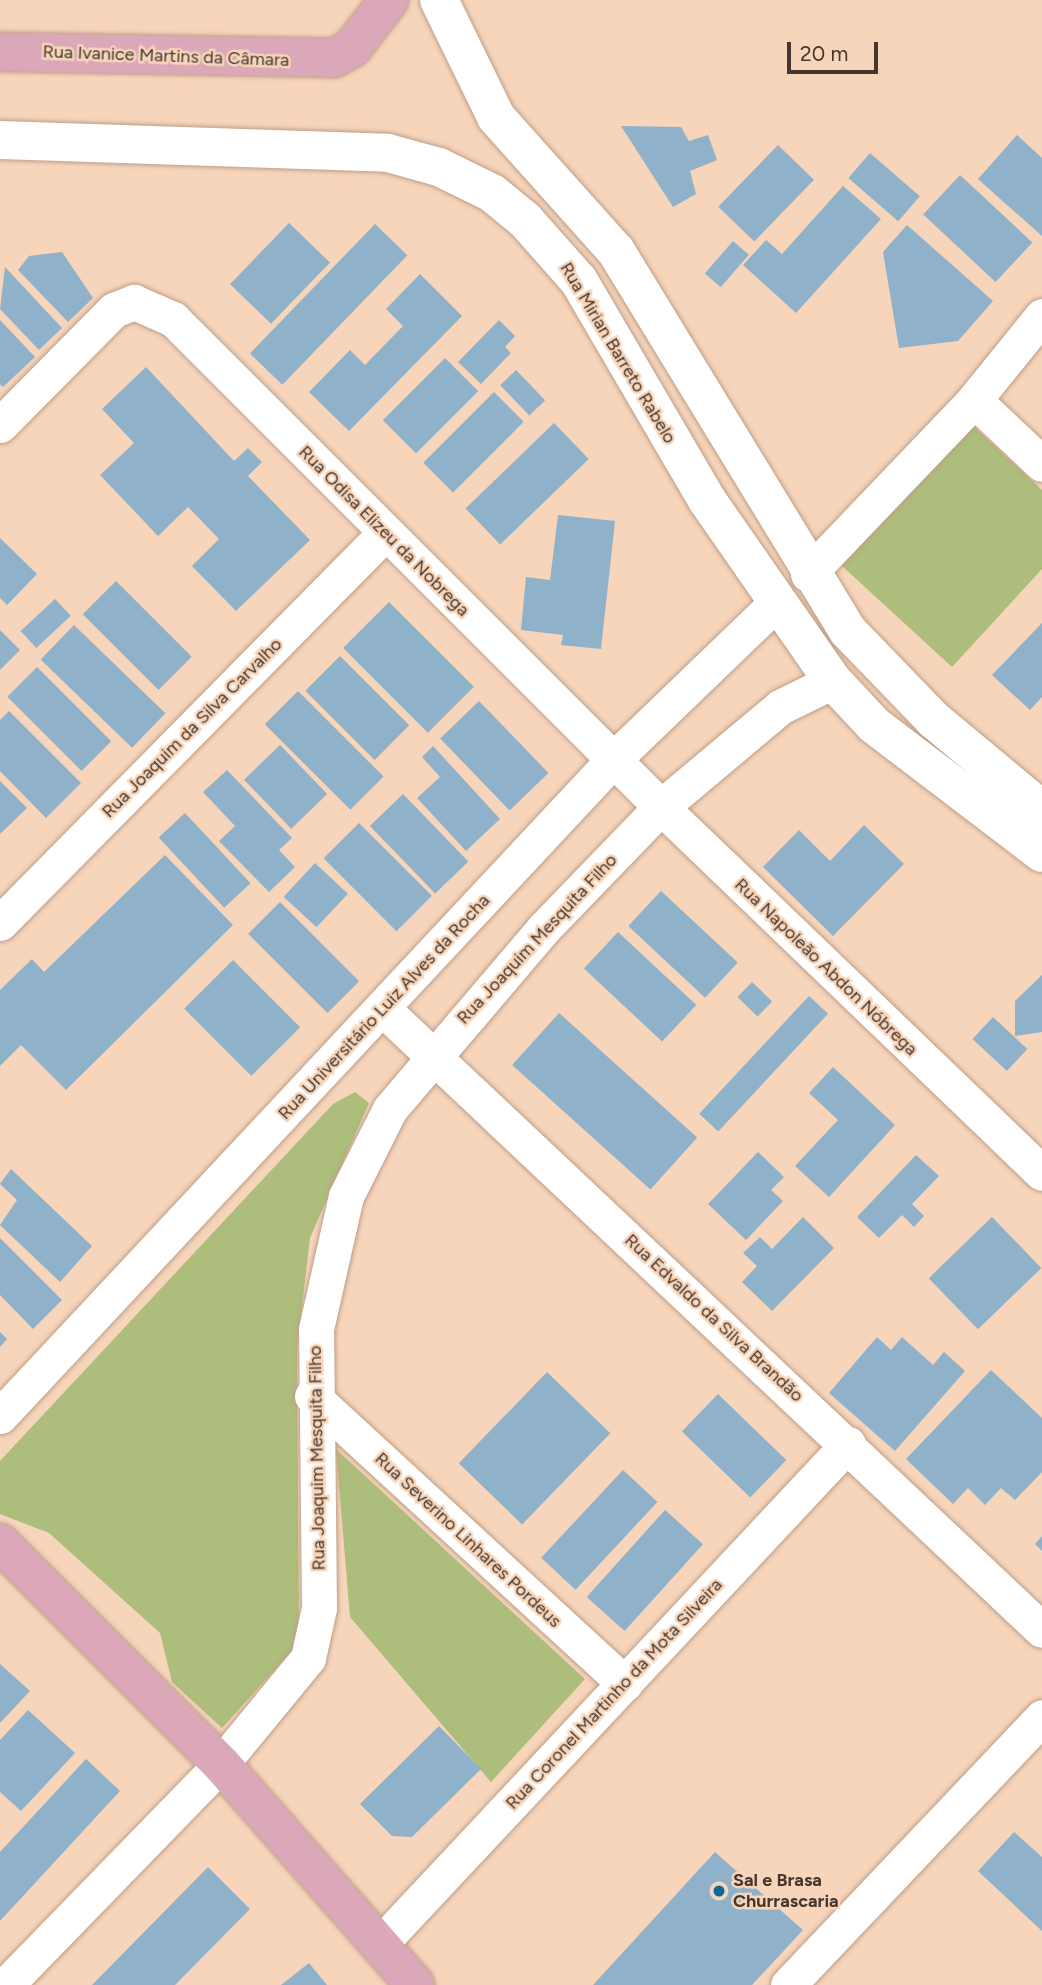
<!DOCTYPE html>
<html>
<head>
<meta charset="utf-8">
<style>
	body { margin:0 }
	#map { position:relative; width:1042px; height:1985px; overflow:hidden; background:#f7d5bb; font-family:Figtree,sans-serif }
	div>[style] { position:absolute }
	.green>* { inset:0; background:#adbd7b }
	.building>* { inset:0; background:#8fb1c9; transform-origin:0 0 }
	.roads { filter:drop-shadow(0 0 2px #be9e86) drop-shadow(0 0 2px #be9e86) }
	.street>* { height:35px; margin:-17.5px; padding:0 17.5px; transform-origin:17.5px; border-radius:17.5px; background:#fff }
	.secondary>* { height:38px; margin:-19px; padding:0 19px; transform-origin:19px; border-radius:19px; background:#fff }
	.primary>* { height:38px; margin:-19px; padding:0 19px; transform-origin:19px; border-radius:19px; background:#daa8b9 }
	.dots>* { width:19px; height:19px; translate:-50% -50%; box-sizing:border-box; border:4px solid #f7d5bb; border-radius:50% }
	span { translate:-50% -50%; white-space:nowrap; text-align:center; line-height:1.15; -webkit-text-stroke:5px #f7d5bb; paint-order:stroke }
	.street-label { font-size:18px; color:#45372d }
	.poi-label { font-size:18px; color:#45372d; font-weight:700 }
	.left { translate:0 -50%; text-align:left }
	.scale { position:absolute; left:787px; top:42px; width:91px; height:32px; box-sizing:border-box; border:4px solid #45372d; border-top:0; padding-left:9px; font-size:21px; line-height:24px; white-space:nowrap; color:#45372d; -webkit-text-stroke:5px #f7d5bb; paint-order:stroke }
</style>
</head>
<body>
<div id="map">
	<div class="green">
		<i style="clip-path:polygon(971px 424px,1042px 490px,1042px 569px,952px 667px,841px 565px)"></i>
		<i style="clip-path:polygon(355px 1092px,369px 1103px,310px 1238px,297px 1349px,299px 1643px,222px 1728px,172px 1682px,160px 1633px,49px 1533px,0 1514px,0 1461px,333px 1104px)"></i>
		<i style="clip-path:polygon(336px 1449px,585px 1679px,491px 1782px,350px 1617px)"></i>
	</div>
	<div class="building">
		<i style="clip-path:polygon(621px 126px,681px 127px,689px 141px,708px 135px,717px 160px,690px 171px,696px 194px,673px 207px)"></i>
		<i style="clip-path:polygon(1017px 135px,1042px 158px,1042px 236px,978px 179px)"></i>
		<i style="left:778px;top:145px;width:50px;height:86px;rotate:44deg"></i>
		<i style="left:870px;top:153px;width:66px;height:33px;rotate:41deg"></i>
		<i style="left:960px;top:175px;width:99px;height:54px;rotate:43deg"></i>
		<i style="clip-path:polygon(843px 186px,881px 219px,796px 313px,743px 265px,766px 240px,782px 254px)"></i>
		<i style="left:289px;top:223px;width:57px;height:85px;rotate:44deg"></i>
		<i style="left:375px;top:224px;width:45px;height:180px;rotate:44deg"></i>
		<i style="clip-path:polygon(907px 225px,993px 301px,958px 341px,899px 348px,883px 252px)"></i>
		<i style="left:733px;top:241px;width:21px;height:43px;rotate:41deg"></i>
		<i style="clip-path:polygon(62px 252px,93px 298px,68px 322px,18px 270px,29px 256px)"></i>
		<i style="clip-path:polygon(5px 267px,62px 328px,39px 350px,0 309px)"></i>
		<i style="clip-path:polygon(420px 274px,462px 316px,349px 431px,309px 392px,350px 350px,365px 365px,403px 326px,386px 309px)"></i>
		<i style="clip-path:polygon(0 320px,35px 357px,3px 387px,0 384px)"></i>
		<i style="clip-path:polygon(499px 320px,515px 336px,505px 347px,511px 353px,481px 384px,458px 362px)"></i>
		<i style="left:445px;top:358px;width:47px;height:88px;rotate:45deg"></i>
		<i style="clip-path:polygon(146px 367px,234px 461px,248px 448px,262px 462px,248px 476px,310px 540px,236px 611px,192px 566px,219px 539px,188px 507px,158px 536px,100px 475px,134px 443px,102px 409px)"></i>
		<i style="left:516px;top:370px;width:42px;height:22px;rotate:46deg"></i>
		<i style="left:494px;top:392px;width:42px;height:100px;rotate:45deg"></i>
		<i style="left:554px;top:423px;width:50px;height:123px;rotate:46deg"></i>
		<i style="clip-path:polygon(558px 515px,615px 521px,601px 649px,561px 645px,563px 635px,521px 630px,526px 577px,550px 580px)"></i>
		<i style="clip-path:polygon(0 538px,37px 574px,7px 605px,0 598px)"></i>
		<i style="left:116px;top:581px;width:107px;height:47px;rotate:45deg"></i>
		<i style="left:55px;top:599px;width:23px;height:47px;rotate:47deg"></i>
		<i style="left:389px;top:602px;width:120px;height:65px;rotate:45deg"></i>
		<i style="clip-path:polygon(1042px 623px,1042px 697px,1030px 710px,992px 675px)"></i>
		<i style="left:74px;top:625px;width:127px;height:48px;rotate:44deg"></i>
		<i style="clip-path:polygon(0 630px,20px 650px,0 670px)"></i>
		<i style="left:340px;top:656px;width:98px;height:49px;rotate:45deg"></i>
		<i style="left:37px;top:667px;width:105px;height:42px;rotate:45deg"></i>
		<i style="left:298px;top:691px;width:121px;height:47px;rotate:45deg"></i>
		<i style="left:479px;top:701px;width:100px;height:54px;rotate:46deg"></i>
		<i style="clip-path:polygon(9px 711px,81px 783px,46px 818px,0 771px,0 720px)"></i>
		<i style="left:280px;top:745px;width:68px;height:50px;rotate:46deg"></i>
		<i style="clip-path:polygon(433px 746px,500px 819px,466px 851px,417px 798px,440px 777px,422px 757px)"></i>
		<i style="clip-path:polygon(227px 770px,292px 838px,279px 850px,295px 867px,269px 892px,219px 841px,235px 826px,203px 792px)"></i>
		<i style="clip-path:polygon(0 781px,27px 808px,0 834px)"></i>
		<i style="left:403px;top:794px;width:94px;height:46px;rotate:46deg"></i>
		<i style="left:185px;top:813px;width:96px;height:36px;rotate:47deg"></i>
		<i style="left:359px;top:823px;width:103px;height:50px;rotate:45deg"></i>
		<i style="clip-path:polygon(864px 825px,904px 864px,833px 936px,763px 867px,799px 830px,830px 861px)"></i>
		<i style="clip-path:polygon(165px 855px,233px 925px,66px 1090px,21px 1045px,0 1066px,0 990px,32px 959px,44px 972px)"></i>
		<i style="left:315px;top:863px;width:45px;height:46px;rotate:43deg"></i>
		<i style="left:661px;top:891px;width:105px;height:48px;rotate:43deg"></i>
		<i style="left:280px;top:902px;width:112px;height:45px;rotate:45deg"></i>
		<i style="left:618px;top:932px;width:107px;height:50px;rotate:43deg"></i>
		<i style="left:233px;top:960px;width:95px;height:69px;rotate:45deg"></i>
		<i style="clip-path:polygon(1042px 975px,1042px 1032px,1015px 1036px,1015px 1001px)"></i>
		<i style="left:752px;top:982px;width:28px;height:21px;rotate:44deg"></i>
		<i style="left:809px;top:996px;width:26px;height:161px;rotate:43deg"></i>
		<i style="left:559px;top:1013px;width:186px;height:70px;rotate:42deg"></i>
		<i style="left:993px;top:1017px;width:47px;height:30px;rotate:43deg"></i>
		<i style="clip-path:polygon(833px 1067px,895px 1125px,829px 1197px,795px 1166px,838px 1120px,809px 1093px)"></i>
		<i style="clip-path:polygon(758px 1152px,784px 1177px,771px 1190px,783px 1201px,746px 1240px,708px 1204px)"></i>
		<i style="clip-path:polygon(916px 1155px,939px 1176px,912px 1204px,924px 1216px,914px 1227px,902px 1215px,879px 1238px,857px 1217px)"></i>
		<i style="clip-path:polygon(11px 1169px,92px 1246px,60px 1282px,0 1225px,17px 1200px,0 1184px)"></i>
		<i style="clip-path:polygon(803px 1217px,834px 1248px,772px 1311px,742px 1282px,757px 1266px,743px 1253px,760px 1237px,772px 1249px)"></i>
		<i style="left:992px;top:1217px;width:71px;height:88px;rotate:46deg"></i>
		<i style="clip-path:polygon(0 1238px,62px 1300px,33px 1329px,0 1295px)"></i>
		<i style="clip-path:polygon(0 1332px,7px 1339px,0 1347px)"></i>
		<i style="clip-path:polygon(877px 1337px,891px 1350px,902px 1337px,933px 1365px,944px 1352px,965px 1371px,895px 1451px,829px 1393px)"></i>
		<i style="clip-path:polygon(991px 1370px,1042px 1418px,1042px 1472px,1015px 1500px,1001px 1488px,985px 1505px,968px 1488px,953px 1504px,906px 1459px)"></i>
		<i style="left:547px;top:1372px;width:88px;height:127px;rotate:44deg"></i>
		<i style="left:718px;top:1394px;width:95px;height:52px;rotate:44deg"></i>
		<i style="left:623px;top:1470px;width:47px;height:120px;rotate:43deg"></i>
		<i style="left:665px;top:1510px;width:51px;height:117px;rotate:42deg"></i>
		<i style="clip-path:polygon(1042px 1536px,1042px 1551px,1035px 1544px)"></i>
		<i style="clip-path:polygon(0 1664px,30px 1691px,0 1723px)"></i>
		<i style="clip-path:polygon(28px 1710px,75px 1753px,21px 1811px,0 1792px,0 1740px)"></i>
		<i style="clip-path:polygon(439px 1726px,481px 1769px,412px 1837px,392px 1836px,360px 1804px)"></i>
		<i style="clip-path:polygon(86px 1759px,120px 1791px,0 1921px,0 1852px)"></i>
		<i style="clip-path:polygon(1014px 1832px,1042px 1857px,1042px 1931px,978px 1871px)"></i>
		<i style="clip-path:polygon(715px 1852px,803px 1930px,752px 1985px,593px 1985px)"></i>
		<i style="clip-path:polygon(208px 1867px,250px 1909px,175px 1985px,92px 1985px)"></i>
		<i style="clip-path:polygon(309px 1963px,327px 1985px,281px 1985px)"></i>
	</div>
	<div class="roads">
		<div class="street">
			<i style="left:974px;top:400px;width:93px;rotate:43.3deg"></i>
			<i style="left:0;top:425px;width:162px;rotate:-45.3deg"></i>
			<i style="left:114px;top:310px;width:22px;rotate:-22deg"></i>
			<i style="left:134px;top:302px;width:43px;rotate:23.6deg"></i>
			<i style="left:173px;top:319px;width:690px;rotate:45deg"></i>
			<i style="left:661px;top:807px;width:528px;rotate:43.85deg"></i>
			<i style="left:808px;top:574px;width:240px;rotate:-46.3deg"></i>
			<i style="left:974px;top:400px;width:108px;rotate:-51deg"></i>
			<i style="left:0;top:923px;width:547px;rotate:-45.37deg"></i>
			<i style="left:383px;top:1009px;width:905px;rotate:43.3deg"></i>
			<i style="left:312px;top:1396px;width:425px;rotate:42.6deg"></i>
			<i style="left:0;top:1416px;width:899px;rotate:-46.94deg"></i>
			<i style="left:614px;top:759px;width:222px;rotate:-43.9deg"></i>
			<i style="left:380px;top:1944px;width:685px;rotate:-46.89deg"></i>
			<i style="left:6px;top:1985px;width:308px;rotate:-45.8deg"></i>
			<i style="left:221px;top:1764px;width:137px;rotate:-50.6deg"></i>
			<i style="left:308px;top:1658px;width:51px;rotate:-77.6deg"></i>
			<i style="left:319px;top:1608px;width:279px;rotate:-90.6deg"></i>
			<i style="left:316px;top:1329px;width:136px;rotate:-77.3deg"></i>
			<i style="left:346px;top:1196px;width:97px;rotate:-63.2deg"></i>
			<i style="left:390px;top:1109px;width:238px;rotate:-49.6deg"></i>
			<i style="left:544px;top:928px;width:168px;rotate:-46deg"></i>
			<i style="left:661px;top:807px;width:155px;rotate:-40deg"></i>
			<i style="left:780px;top:707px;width:59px;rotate:-26.1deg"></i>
			<i style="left:788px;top:1985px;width:369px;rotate:-46.5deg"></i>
		</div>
		<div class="secondary">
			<i style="left:439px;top:0;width:130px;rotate:64deg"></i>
			<i style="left:496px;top:117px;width:180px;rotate:48.2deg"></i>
			<i style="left:616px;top:251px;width:445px;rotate:58.6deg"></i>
			<i style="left:848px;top:631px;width:124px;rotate:46deg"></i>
			<i style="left:934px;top:720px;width:141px;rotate:39.8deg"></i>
			<i style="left:0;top:140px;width:388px;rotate:1.9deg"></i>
			<i style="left:388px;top:153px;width:53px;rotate:15.4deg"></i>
			<i style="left:439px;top:167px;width:59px;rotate:26.1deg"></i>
			<i style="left:492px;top:193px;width:43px;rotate:39.3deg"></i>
			<i style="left:525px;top:220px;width:81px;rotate:48.5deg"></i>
			<i style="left:579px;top:281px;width:254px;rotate:59.7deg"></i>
			<i style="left:707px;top:500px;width:221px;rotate:55.2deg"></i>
			<i style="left:833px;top:681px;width:60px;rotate:47deg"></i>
			<i style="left:874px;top:725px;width:211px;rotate:37.3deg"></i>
		</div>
		<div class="primary">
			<i style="left:0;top:52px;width:334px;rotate:1deg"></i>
			<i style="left:334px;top:58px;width:21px;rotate:-29deg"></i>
			<i style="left:352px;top:48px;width:61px;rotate:-52.4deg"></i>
			<i style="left:0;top:1543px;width:313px;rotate:45deg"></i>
			<i style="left:221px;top:1764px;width:294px;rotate:48.7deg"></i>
		</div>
	</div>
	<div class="dots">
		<i style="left:719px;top:1891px;background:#0c6998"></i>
	</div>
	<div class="street-label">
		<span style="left:166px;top:56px;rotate:2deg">Rua Ivanice Martins da Câmara</span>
		<span style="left:618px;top:353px;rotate:59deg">Rua Mirian Barreto Rabelo</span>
		<span style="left:384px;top:531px;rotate:45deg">Rua Odisa Elizeu da Nobrega</span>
		<span style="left:192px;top:728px;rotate:-45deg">Rua Joaquim da Silva Carvalho</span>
		<span style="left:537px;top:939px;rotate:-47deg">Rua Joaquim Mesquita Filho</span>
		<span style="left:826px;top:967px;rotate:44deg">Rua Napoleão Abdon Nóbrega</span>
		<span style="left:384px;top:1007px;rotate:-47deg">Rua Universitário Luiz Alves da Rocha</span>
		<span style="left:714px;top:1318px;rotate:43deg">Rua Edvaldo da Silva Brandão</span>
		<span style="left:317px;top:1458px;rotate:-91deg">Rua Joaquim Mesquita Filho</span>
		<span style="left:468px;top:1540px;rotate:43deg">Rua Severino Linhares Pordeus</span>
		<span style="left:614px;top:1694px;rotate:-47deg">Rua Coronel Martinho da Mota Silveira</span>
	</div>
	<div class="poi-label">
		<span class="left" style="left:733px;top:1891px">Sal e Brasa<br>Churrascaria</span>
	</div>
	<div class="scale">20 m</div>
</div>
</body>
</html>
